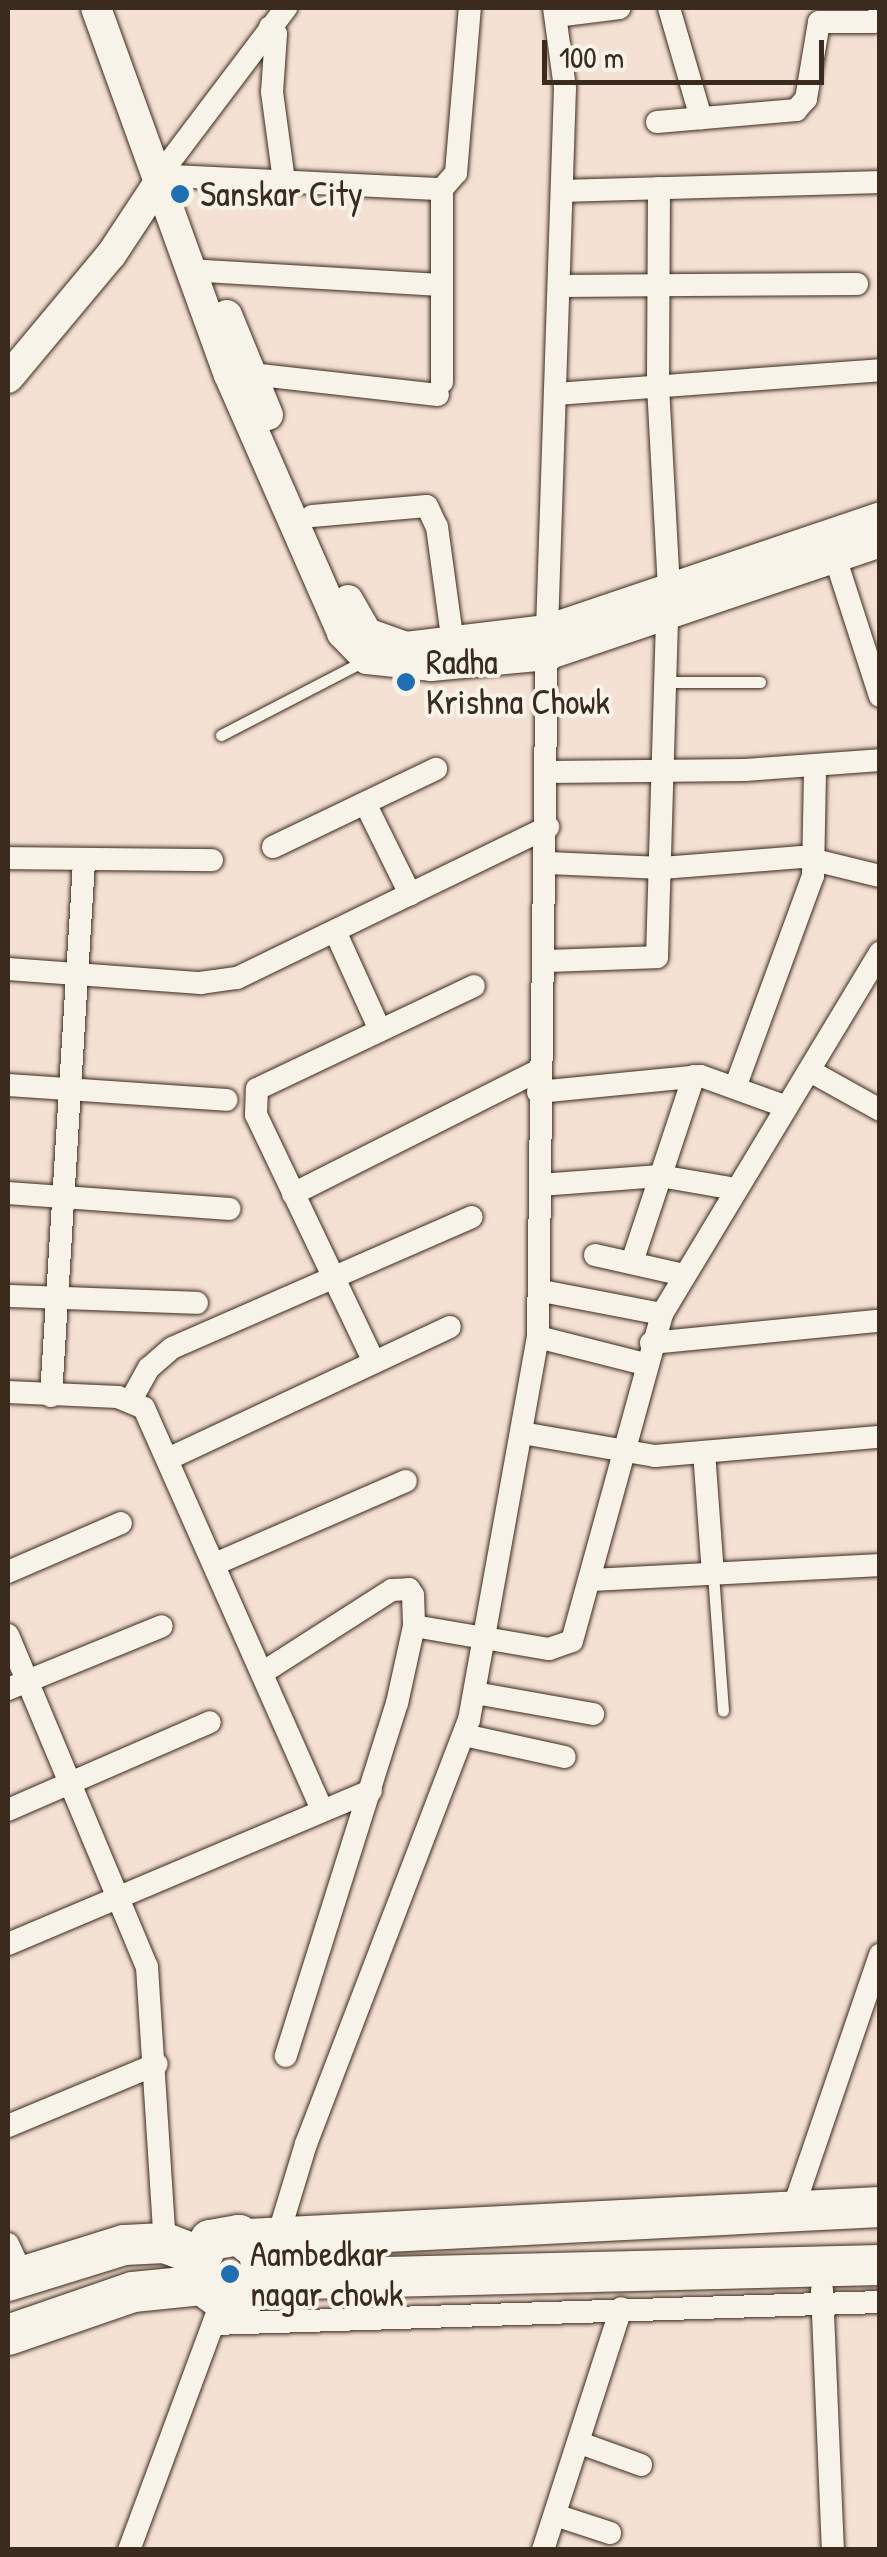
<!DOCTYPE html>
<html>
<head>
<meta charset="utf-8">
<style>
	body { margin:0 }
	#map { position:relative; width:887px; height:2557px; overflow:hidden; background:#f5e1d4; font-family:"Patrick Hand",sans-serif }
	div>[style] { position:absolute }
	.roads { filter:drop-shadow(0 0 2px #3b2a1e) drop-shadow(0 0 2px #3b2a1e) }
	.lane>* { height:11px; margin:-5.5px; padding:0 5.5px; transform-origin:5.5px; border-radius:5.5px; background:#f7f3e8 }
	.street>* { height:22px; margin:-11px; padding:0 11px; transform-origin:11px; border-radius:11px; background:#f7f3e8 }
	.secondary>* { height:30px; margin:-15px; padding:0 15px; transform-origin:15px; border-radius:15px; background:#f7f3e8 }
	.highway>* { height:40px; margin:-20px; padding:0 20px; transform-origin:20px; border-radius:20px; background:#f7f3e8 }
	.dots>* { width:28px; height:28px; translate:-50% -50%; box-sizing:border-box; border:5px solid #f7f3e8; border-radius:50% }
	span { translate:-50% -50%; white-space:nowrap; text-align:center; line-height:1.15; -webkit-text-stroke:8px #f7f3e8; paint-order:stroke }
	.poi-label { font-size:35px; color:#3b2a1e }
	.left { translate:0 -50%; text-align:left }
	.frame { position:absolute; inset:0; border:10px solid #3b2a1e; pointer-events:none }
	.scale { position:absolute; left:542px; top:40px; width:282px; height:45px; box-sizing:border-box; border:5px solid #3b2a1e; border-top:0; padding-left:12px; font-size:30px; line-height:35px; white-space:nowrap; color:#3b2a1e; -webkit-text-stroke:8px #f7f3e8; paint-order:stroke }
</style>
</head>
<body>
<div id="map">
	<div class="roads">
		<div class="lane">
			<i style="left:665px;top:682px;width:95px"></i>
			<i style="left:221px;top:735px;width:161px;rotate:-27.4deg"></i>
			<i style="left:713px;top:1574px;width:137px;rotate:85.8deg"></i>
		</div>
		<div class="street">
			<i style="left:669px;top:8px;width:115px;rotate:73.8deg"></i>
			<i style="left:556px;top:16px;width:64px;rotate:-7.2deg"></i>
			<i style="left:270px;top:27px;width:9px;rotate:49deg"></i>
			<i style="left:276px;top:34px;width:58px;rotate:93.9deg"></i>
			<i style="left:272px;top:92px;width:90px;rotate:82.3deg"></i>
			<i style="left:657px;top:122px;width:140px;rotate:-4.9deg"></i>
			<i style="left:796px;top:110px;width:15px;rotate:-48deg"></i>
			<i style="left:806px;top:99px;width:78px;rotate:-80.4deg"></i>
			<i style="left:819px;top:22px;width:54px"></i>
			<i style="left:873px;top:22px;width:11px;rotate:-49deg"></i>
			<i style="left:168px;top:164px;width:196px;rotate:-52.9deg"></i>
			<i style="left:173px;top:176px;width:269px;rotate:2.8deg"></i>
			<i style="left:442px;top:189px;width:21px;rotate:-49deg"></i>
			<i style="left:456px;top:173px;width:166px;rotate:-85.2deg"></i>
			<i style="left:659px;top:188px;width:198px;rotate:90.3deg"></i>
			<i style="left:658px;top:386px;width:204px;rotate:86.9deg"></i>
			<i style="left:562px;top:191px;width:318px;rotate:-1.6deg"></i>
			<i style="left:188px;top:270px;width:253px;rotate:3.4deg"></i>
			<i style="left:560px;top:286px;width:297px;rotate:-0.4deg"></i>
			<i style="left:251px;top:374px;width:188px;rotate:6.4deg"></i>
			<i style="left:442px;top:382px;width:193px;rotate:-90deg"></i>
			<i style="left:556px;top:394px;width:325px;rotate:-4.2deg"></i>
			<i style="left:312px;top:516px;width:115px;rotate:-5deg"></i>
			<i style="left:427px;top:506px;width:23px;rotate:65deg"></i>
			<i style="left:437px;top:527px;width:118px;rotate:82.2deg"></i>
			<i style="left:835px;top:557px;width:146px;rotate:72.1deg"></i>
			<i style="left:547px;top:772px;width:198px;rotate:-0.6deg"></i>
			<i style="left:745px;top:770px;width:135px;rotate:-4.2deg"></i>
			<i style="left:365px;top:803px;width:102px;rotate:63.7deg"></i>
			<i style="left:273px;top:847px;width:181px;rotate:-25.6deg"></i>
			<i style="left:8px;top:858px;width:204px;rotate:0.6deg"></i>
			<i style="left:548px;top:863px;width:114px;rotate:2.5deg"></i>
			<i style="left:662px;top:868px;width:140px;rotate:-4.5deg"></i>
			<i style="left:802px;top:857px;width:80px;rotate:13.7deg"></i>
			<i style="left:335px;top:931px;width:109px;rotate:65.6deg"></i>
			<i style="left:544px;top:961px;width:113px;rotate:-2deg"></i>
			<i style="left:657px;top:957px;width:339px;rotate:-88.3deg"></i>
			<i style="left:8px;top:969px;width:193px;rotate:4.2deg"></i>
			<i style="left:200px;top:983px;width:37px;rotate:-8deg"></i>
			<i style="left:237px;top:978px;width:346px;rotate:-25.9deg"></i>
			<i style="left:810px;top:1071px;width:80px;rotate:29.1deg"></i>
			<i style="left:8px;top:1085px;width:219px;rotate:3.9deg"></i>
			<i style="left:736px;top:1085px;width:223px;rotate:-69.8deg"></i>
			<i style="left:813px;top:876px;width:109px;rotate:-88.9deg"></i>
			<i style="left:538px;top:1092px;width:164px;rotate:-5.6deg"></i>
			<i style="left:701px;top:1076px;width:91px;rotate:19.8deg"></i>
			<i style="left:540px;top:1185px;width:120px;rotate:-4.3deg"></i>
			<i style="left:660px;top:1176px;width:76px;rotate:9.8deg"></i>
			<i style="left:8px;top:1193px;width:222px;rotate:4.1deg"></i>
			<i style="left:293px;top:1194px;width:274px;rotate:-26.7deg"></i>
			<i style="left:595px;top:1255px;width:91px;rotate:12.7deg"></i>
			<i style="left:632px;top:1262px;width:196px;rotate:-71.6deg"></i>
			<i style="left:542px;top:1291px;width:122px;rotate:10.9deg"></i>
			<i style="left:8px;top:1296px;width:189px;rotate:2.1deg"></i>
			<i style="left:538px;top:1337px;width:110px;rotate:14.2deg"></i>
			<i style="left:651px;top:1343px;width:226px;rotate:-5.6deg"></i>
			<i style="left:374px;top:1362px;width:274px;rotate:-115.5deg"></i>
			<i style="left:256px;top:1115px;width:26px;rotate:-88deg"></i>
			<i style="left:257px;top:1089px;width:240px;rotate:-25.4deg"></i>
			<i style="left:8px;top:1392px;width:110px;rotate:2.6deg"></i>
			<i style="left:118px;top:1397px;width:28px;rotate:23deg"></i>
			<i style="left:144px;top:1408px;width:437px;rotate:66.1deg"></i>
			<i style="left:51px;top:1396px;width:535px;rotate:-86.46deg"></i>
			<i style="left:131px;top:1400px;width:37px;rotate:-61deg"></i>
			<i style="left:149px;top:1368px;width:30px;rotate:-41deg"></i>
			<i style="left:172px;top:1348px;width:327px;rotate:-23.6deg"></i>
			<i style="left:522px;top:1433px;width:135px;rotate:9.8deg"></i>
			<i style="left:655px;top:1456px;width:224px;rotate:-4.9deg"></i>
			<i style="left:704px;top:1452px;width:122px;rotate:85.8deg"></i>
			<i style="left:170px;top:1458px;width:309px;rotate:-25.1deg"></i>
			<i style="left:215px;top:1564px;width:208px;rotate:-23.5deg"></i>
			<i style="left:8px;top:1572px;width:123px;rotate:-23.4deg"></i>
			<i style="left:593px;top:1580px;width:287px;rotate:-3deg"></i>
			<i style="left:414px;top:1626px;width:137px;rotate:9.7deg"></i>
			<i style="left:549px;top:1649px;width:24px;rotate:-19deg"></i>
			<i style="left:572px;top:1641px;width:339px;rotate:-74.6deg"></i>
			<i style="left:662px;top:1314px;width:422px;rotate:-58.9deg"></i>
			<i style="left:8px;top:1635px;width:360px;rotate:67.3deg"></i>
			<i style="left:147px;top:1967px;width:277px;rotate:86.3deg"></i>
			<i style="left:262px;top:1673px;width:154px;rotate:-32.6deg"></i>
			<i style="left:392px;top:1590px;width:17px;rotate:-3deg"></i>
			<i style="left:409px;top:1589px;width:7px;rotate:56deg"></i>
			<i style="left:413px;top:1595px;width:31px;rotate:88deg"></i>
			<i style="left:414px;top:1626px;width:79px;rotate:102.4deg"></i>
			<i style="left:397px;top:1703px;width:370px;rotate:107.5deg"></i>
			<i style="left:8px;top:1689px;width:166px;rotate:-22.2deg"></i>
			<i style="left:475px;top:1693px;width:120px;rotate:10.1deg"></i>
			<i style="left:464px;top:1735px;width:103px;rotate:12.3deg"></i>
			<i style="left:8px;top:1810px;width:220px;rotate:-23.5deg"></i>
			<i style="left:8px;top:1944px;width:394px;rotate:-22.9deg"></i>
			<i style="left:8px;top:2126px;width:161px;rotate:-22.6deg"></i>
			<i style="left:792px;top:2212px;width:272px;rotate:-71.1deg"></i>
			<i style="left:278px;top:2236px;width:96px;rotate:-73.1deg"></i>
			<i style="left:306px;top:2144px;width:454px;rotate:-69deg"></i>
			<i style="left:469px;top:1720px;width:389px;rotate:-79.8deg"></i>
			<i style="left:538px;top:1337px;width:707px;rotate:-89.27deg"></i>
			<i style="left:547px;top:630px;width:542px;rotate:-88.1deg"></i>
			<i style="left:565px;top:88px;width:81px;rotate:-97.8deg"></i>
			<i style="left:8px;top:2244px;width:33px;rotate:65deg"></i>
			<i style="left:822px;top:2290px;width:260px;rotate:87.6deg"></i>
			<i style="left:214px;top:2324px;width:666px;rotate:-1.89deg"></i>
			<i style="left:580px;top:2443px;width:65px;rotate:19.8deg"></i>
			<i style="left:555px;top:2515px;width:58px;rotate:18.1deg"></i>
			<i style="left:129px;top:2550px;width:252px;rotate:-69.6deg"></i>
			<i style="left:543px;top:2550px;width:254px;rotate:-72.1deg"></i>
		</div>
		<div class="secondary">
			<i style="left:96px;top:8px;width:390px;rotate:70.1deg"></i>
			<i style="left:229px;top:375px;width:282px;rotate:66.3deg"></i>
			<i style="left:342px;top:633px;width:36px;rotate:46deg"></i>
			<i style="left:367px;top:659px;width:64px;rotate:6.2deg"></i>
			<i style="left:431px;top:666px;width:117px;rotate:-5.4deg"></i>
			<i style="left:547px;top:655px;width:352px;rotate:-18.7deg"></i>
			<i style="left:227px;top:315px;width:108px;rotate:67.7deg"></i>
			<i style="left:8px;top:378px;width:160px;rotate:-50.1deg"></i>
			<i style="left:111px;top:255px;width:95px;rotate:-56.6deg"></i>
			<i style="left:348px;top:600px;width:38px;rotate:60deg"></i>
			<i style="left:367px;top:633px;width:41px;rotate:19.7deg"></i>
			<i style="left:406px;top:647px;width:142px;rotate:-6.9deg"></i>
			<i style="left:547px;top:630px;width:352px;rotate:-18.7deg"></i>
		</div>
		<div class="highway">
			<i style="left:248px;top:2239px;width:633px;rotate:-2.9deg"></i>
			<i style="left:261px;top:2280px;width:619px;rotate:-1.39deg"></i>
			<i style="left:8px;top:2281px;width:121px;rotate:-17.2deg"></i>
			<i style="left:124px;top:2245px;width:41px;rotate:-2.8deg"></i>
			<i style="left:165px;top:2243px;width:36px;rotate:21deg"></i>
			<i style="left:8px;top:2335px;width:132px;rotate:-19deg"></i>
			<i style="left:133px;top:2292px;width:69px;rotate:-5.8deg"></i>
			<i style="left:202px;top:2285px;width:26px;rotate:36deg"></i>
			<i style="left:223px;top:2300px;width:22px;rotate:-8deg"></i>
			<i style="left:245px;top:2297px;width:23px;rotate:-47deg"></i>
			<i style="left:261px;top:2280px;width:28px;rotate:-92deg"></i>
			<i style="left:260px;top:2252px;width:27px;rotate:-141deg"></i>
			<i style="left:239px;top:2235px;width:29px;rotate:170deg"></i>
			<i style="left:210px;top:2240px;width:29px;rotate:117deg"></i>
			<i style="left:197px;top:2266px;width:20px;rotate:75deg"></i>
		</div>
	</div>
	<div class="dots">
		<i style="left:180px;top:194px;background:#1f6fb2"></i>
		<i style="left:406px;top:682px;background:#1f6fb2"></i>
		<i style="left:230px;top:2274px;background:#1f6fb2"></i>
	</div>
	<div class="poi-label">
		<span class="left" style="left:200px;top:194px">Sanskar City</span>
		<span class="left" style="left:426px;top:682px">Radha<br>Krishna Chowk</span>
		<span class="left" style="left:250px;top:2274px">Aambedkar<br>nagar chowk</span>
	</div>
	<div class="frame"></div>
	<div class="scale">100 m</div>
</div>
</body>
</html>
